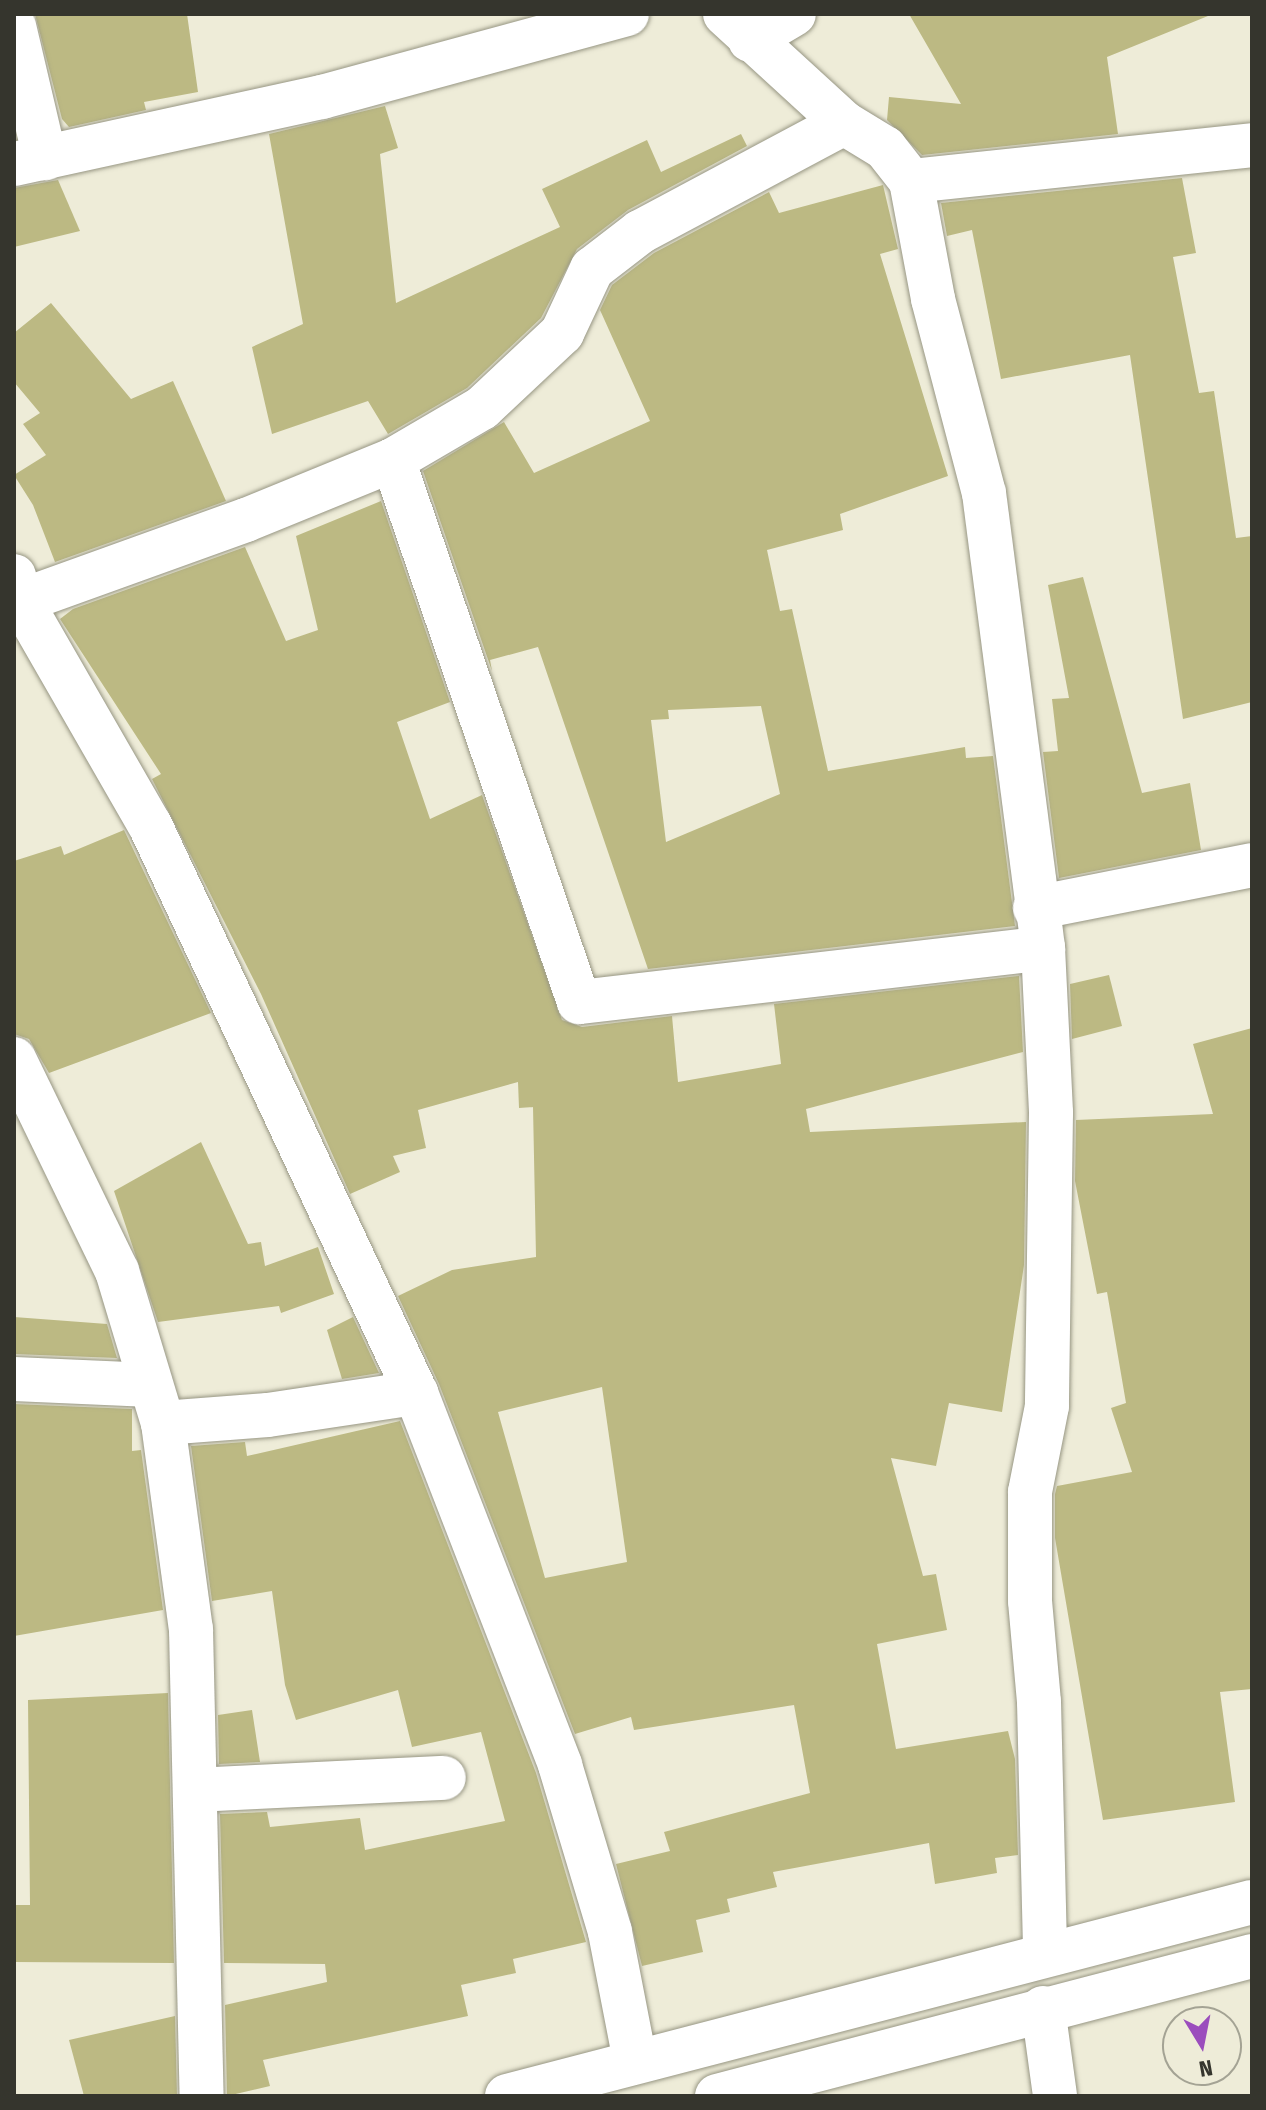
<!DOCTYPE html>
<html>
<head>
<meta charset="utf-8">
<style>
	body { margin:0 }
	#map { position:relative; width:1266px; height:2110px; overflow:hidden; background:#eeecd8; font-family:"Fira Sans Condensed",sans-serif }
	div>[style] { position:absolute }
	.building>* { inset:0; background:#bcb983 }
	.roads { filter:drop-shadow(0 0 2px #979683) drop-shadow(0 0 2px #979683) }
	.street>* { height:44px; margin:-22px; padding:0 22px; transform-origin:22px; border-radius:22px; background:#fff }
	.secondary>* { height:44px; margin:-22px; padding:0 22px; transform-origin:22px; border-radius:22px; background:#fff }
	span { translate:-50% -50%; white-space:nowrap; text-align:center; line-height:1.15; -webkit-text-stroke:7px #eeecd8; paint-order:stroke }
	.frame { position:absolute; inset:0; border:16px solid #35352d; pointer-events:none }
	.north { position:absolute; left:1162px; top:2006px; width:80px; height:80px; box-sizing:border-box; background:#eeecd8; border:2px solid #a4a394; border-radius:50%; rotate:170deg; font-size:22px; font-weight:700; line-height:32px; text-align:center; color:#35352d }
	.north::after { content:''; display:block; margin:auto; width:28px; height:36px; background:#9b4dbd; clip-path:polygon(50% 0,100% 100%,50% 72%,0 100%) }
</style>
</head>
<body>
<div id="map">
	<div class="building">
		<i style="clip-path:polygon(35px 14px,187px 14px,198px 92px,144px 102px,146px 110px,69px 127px,62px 119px)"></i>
		<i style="clip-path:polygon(909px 14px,1208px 14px,1208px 16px,1107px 57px,1118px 134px,922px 155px,887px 120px,889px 97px,961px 104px)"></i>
		<i style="clip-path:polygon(385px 106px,398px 148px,380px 154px,396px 303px,560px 227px,542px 189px,647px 140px,661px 172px,741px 134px,747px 146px,628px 210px,577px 249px,541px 318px,467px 388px,388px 434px,368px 401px,272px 434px,252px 347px,303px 324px,269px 134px)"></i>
		<i style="clip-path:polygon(1182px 178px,1196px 253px,1173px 257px,1199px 393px,1214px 391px,1236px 538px,1252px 536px,1252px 702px,1183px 719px,1130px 355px,1001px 379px,972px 230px,947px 236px,941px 203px)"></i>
		<i style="clip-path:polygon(58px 180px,80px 231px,14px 247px,14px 188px)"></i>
		<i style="clip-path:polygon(evenodd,883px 185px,898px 249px,880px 254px,948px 476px,840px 514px,843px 530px,767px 550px,780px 611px,792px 609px,828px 771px,965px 747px,966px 758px,993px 756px,1015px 926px,648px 969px,538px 647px,490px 660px,492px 671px,423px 471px,504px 422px,534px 473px,650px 421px,600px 310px,612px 285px,654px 253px,769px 192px,779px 213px,883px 185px,761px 706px,780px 794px,666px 842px,651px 720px,669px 719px,668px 710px,761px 706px)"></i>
		<i style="clip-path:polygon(51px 303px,131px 399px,173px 381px,226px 501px,55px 562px,33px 505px,14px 475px,46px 455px,23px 424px,40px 413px,14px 382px,14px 333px)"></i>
		<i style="clip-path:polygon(evenodd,381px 501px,450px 702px,397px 722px,430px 819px,482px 795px,562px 1020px,582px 1027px,672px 1016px,678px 1082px,781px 1064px,774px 1004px,1019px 976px,1023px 1052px,806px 1109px,810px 1132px,1026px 1122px,1024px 1265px,1002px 1412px,949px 1403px,936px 1466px,891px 1458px,923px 1576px,936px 1574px,947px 1630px,877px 1644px,896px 1749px,1008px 1731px,1015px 1759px,1018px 1855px,995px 1858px,997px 1873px,935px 1884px,929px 1843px,773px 1872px,777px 1887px,727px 1899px,730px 1912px,696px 1920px,703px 1952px,642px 1966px,616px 1864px,670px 1851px,664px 1832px,810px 1793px,794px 1705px,634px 1730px,631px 1717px,575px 1734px,439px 1384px,398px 1296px,452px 1270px,536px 1257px,533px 1107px,519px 1108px,518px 1082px,418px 1110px,426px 1148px,393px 1156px,400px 1172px,350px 1194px,261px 994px,152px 779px,161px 774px,60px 619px,73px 609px,245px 547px,286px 641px,318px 630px,296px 536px,381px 501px,602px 1387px,627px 1562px,545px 1578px,498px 1412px,602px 1387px)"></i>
		<i style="clip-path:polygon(1083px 577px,1142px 793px,1190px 783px,1201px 850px,1059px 878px,1043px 752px,1058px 751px,1052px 699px,1069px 698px,1048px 585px)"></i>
		<i style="clip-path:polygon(124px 830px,211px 1013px,49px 1073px,29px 1039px,14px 1034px,14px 861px,61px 846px,64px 855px)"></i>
		<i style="clip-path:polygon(1109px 975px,1122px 1026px,1072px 1039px,1070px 984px)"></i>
		<i style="clip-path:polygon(1252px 1028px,1252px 1689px,1220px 1692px,1235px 1802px,1103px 1820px,1055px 1538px,1055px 1494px,1057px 1486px,1132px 1472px,1111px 1408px,1126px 1403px,1107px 1292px,1097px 1294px,1075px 1181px,1076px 1120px,1213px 1114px,1193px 1044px)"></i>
		<i style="clip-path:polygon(201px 1142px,248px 1244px,261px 1242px,265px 1266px,318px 1247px,334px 1294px,281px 1313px,279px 1306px,158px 1322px,114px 1191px)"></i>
		<i style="clip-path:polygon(14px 1317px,107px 1324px,117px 1358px,14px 1354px)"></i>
		<i style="clip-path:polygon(353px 1317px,379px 1373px,342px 1379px,327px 1330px)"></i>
		<i style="clip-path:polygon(14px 1404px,132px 1409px,132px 1451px,141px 1450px,163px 1610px,14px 1636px)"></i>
		<i style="clip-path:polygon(400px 1421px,536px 1773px,586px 1942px,513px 1959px,516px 1973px,461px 1985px,468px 2016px,263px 2060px,270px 2086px,227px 2096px,225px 2005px,327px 1982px,325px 1964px,224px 1963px,220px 1814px,267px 1812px,270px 1827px,360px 1818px,365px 1850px,505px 1821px,481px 1732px,412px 1747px,398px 1690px,296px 1720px,285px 1685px,272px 1591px,212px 1601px,191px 1446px,245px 1442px,247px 1456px)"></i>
		<i style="clip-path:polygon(168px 1693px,174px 1963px,14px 1962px,14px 1905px,30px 1905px,28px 1700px)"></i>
		<i style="clip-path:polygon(252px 1710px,260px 1762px,219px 1764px,218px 1715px)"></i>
		<i style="clip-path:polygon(175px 2016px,177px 2096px,84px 2096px,69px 2040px)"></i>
	</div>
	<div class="roads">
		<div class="street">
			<i style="left:725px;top:14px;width:161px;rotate:42.5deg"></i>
			<i style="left:844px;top:123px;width:48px;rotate:31.4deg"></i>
			<i style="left:885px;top:148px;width:42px;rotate:51.8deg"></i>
			<i style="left:911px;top:181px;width:120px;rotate:79.4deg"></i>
			<i style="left:933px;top:299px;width:201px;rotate:75.3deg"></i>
			<i style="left:984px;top:493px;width:459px;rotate:82.6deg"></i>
			<i style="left:1043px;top:948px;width:165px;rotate:87.2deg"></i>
			<i style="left:1051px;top:1113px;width:293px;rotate:90.8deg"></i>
			<i style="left:1047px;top:1406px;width:88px;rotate:101.2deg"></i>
			<i style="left:1030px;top:1492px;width:109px;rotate:90deg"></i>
			<i style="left:1030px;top:1601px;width:101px;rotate:84.9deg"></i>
			<i style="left:1039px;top:1702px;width:250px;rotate:88.6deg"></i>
			<i style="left:14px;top:26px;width:136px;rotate:76.8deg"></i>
			<i style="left:750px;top:40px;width:51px;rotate:-30.6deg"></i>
			<i style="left:14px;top:164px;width:315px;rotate:-12.3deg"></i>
			<i style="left:322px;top:97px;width:316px;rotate:-15.2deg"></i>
			<i style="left:911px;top:181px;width:343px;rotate:-6deg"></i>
			<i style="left:393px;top:460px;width:573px;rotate:71.06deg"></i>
			<i style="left:579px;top:1002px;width:467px;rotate:-6.6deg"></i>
			<i style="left:14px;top:576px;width:26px;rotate:74deg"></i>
			<i style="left:21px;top:601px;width:258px;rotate:60.1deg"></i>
			<i style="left:150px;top:825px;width:627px;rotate:64.91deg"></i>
			<i style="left:416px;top:1393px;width:399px;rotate:68.8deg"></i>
			<i style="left:560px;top:1765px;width:174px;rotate:73.3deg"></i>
			<i style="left:610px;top:1932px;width:131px;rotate:79deg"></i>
			<i style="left:14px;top:608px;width:10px;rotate:-45deg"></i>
			<i style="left:21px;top:601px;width:239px;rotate:-19.8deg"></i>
			<i style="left:246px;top:520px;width:159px;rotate:-22.2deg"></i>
			<i style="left:393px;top:460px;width:103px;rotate:-30.3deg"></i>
			<i style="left:482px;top:408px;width:110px;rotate:-43.2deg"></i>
			<i style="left:562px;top:333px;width:71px;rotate:-64.9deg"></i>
			<i style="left:592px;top:269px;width:61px;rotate:-37.6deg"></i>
			<i style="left:640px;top:232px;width:231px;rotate:-28.1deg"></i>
			<i style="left:1035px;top:908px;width:221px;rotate:-11.2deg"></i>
			<i style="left:14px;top:1059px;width:236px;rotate:64.1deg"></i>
			<i style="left:117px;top:1271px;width:159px;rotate:73.2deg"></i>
			<i style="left:163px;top:1423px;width:105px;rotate:-4.4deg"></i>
			<i style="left:268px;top:1415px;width:150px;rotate:-8.5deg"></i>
			<i style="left:14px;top:1379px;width:137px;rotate:2.5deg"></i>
			<i style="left:163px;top:1423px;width:208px;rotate:82.3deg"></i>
			<i style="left:191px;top:1629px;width:467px;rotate:88.7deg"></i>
			<i style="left:196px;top:1790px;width:248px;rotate:-2.8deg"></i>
			<i style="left:1043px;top:2008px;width:89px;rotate:82.2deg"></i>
		</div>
		<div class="secondary">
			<i style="left:507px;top:2096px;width:770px;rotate:-14.6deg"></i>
			<i style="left:717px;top:2096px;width:553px;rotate:-14.66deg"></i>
		</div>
	</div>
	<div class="frame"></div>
	<div class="north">N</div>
</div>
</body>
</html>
